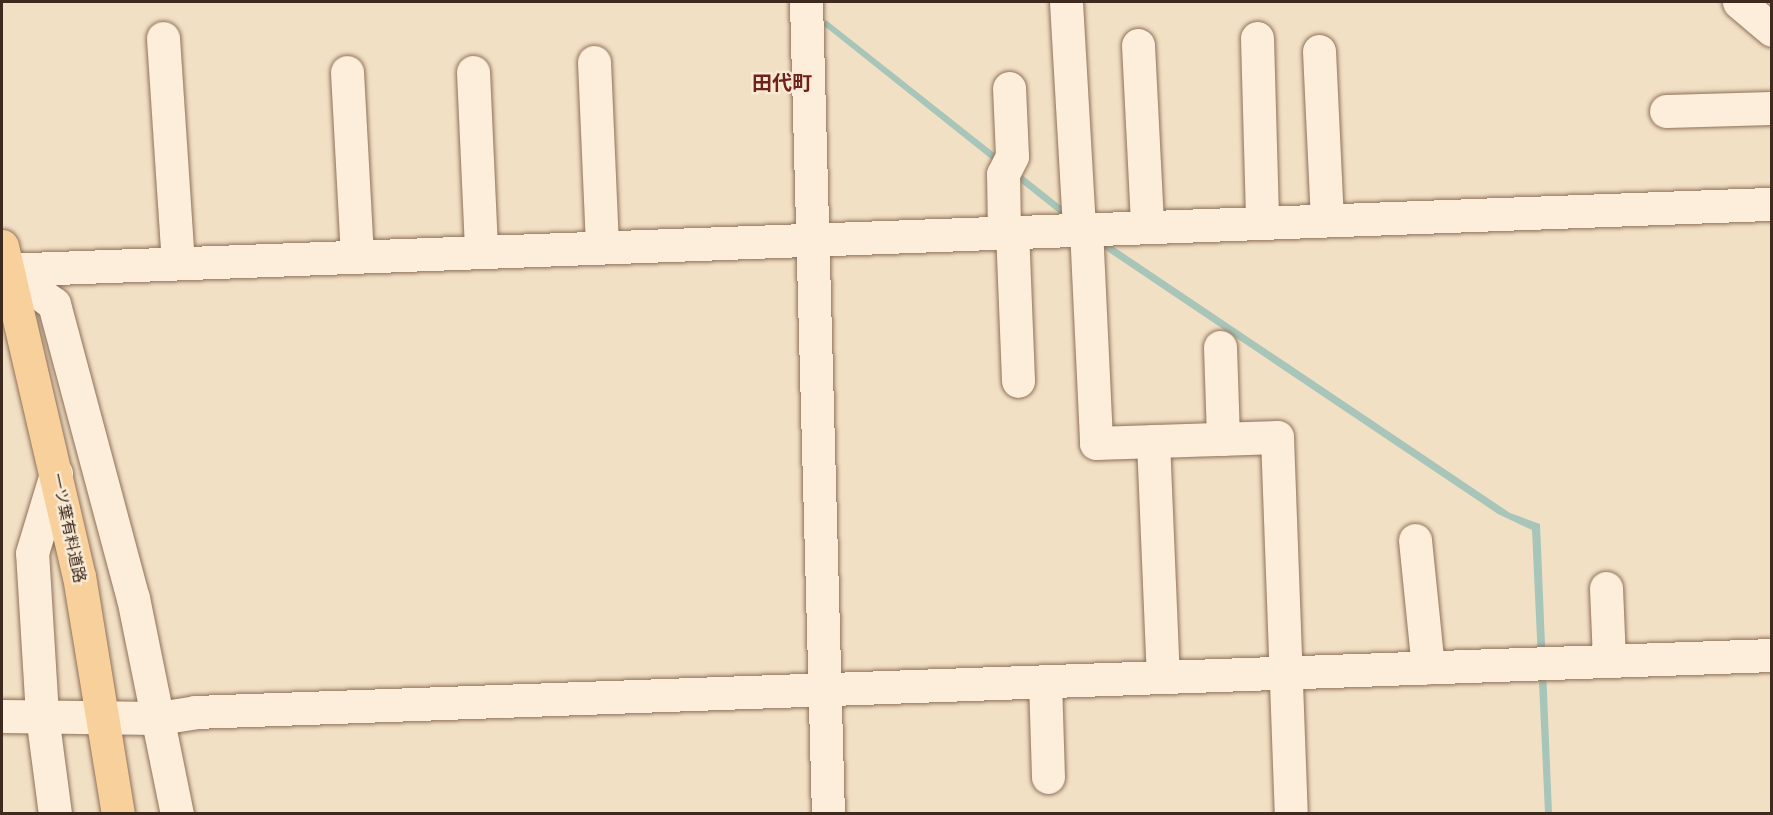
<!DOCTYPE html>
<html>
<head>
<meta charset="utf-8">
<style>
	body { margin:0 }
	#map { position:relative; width:1773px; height:815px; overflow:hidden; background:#f2e0c5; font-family:"Crimson Pro","Noto Sans JP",serif }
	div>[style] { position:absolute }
	.water>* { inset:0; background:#a7c5b9 }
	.roads { filter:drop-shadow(0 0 2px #8f7059) drop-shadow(0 0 2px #8f7059) }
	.minor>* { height:33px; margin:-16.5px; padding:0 16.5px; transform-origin:16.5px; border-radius:16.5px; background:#fceeda }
	.primary>* { height:33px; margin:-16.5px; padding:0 16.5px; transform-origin:16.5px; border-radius:16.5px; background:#f8d09b }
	span { translate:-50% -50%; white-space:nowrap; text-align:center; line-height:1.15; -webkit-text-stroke:4.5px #f9ebd6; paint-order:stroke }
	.street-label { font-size:16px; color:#3e2a1e }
	.quarter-label { font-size:20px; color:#6f2219; font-weight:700 }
	.frame { position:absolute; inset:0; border:3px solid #3e2a1e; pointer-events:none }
</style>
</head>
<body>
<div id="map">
	<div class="water">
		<i style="clip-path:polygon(826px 20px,1108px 243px,1510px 513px,1540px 524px,1552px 813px,1545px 813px,1532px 530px,1498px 514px,1104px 249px,823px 25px)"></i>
	</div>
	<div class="roads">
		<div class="minor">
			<i style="left:806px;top:2px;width:812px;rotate:88.45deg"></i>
			<i style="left:1066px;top:2px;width:226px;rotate:86.7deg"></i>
			<i style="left:1739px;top:2px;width:43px;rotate:40.3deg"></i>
			<i style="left:163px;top:38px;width:225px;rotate:86.2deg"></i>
			<i style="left:1257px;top:38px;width:183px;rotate:88.4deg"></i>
			<i style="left:1138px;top:45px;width:180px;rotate:87.1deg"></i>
			<i style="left:1319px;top:51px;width:168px;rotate:87.3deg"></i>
			<i style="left:594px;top:62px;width:184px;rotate:87.5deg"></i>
			<i style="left:347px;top:72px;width:184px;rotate:86.9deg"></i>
			<i style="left:473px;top:72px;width:179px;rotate:87.4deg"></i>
			<i style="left:1666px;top:111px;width:106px;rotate:-1.6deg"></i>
			<i style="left:1086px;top:228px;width:215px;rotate:87.3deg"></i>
			<i style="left:1096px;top:443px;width:181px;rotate:-1.9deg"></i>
			<i style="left:1277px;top:437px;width:377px;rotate:87.9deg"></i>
			<i style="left:1004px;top:230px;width:56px;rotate:-91deg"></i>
			<i style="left:1003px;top:174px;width:20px;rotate:-63deg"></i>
			<i style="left:1012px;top:156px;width:68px;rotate:-92.5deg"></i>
			<i style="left:1012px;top:230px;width:151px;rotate:87.7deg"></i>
			<i style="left:2px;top:270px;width:1771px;rotate:-2.14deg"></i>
			<i style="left:8px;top:270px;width:57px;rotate:36.5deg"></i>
			<i style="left:54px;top:304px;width:304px;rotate:75deg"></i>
			<i style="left:133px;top:598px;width:220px;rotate:78.5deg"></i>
			<i style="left:1220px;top:347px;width:92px;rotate:88.1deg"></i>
			<i style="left:1153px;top:441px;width:236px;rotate:87.6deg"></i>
			<i style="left:1415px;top:540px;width:128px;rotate:84.2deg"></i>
			<i style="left:1606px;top:588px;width:73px;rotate:87.6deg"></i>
			<i style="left:1045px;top:681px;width:96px;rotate:88.2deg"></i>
			<i style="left:2px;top:716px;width:157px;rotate:0.7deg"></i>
			<i style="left:159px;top:718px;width:36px;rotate:-9deg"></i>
			<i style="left:195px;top:712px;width:1578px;rotate:-2.07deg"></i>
			<i style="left:55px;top:814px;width:100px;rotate:-97.5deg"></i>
			<i style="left:42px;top:715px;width:162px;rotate:-93.5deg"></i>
			<i style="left:32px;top:553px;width:83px;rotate:-73.1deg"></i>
		</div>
		<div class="primary">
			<i style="left:2px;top:246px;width:339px;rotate:76.9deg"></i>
			<i style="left:79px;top:576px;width:241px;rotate:80.7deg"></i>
		</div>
	</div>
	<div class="street-label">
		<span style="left:68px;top:528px;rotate:78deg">一ツ葉有料道路</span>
	</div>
	<div class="quarter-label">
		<span style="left:782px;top:83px">田代町</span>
	</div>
	<div class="frame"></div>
</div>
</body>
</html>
